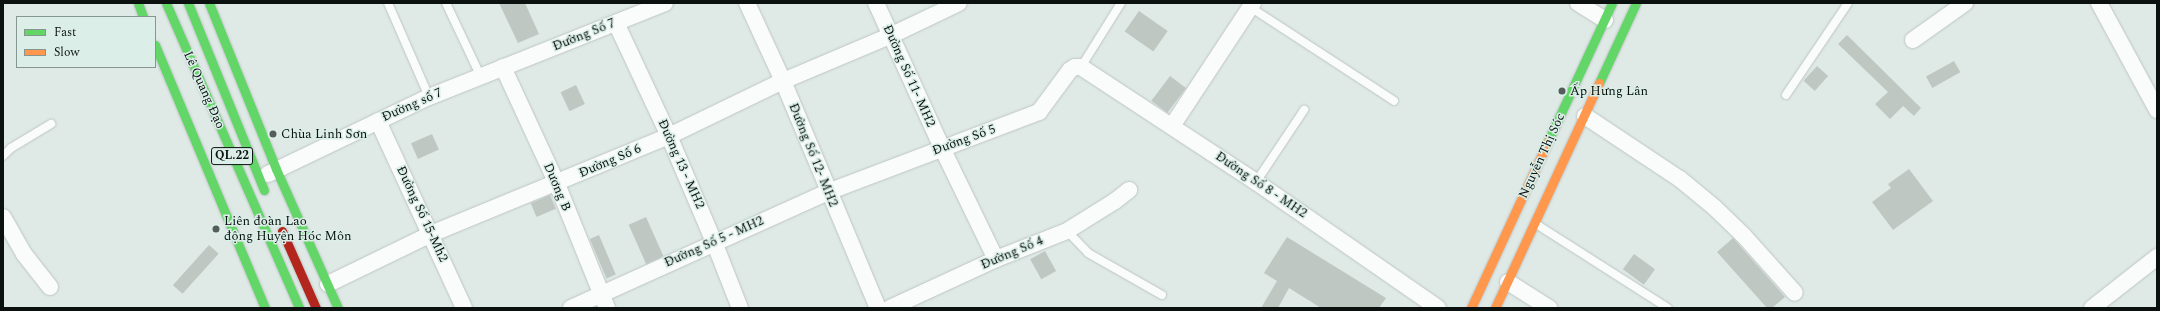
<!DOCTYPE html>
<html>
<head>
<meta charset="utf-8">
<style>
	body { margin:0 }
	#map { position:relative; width:2160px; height:311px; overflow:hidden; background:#dfeae7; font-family:Spectral,serif }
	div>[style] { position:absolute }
	.building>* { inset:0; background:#bfc7c3; transform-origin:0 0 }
	.roads { filter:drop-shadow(0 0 1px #bec5c3) drop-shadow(0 0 1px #bec5c3) }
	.lane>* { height:8px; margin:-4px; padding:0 4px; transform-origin:4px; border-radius:4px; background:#fafcfb }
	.street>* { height:16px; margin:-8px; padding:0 8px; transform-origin:8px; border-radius:8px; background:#fafcfb }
	.fast>* { height:9px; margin:-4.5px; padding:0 4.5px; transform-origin:4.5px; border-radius:4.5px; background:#63d668 }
	.slow>* { height:9px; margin:-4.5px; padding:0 4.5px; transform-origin:4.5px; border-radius:4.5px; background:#ff974d }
	.jam>* { height:9px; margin:-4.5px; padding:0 4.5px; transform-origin:4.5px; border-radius:4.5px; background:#b3261e }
	.dots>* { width:11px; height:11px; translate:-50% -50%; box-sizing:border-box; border:2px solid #dbeee8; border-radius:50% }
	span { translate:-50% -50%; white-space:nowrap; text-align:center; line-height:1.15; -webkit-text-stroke:3px #dbeee8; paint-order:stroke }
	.shield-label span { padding:1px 3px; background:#dbeee8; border:1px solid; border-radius:3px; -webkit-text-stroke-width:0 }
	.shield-label { font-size:12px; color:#0a110f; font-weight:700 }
	.street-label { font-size:13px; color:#0a110f }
	.poi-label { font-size:13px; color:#0a110f }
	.left { translate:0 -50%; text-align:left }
	.frame { position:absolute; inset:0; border:4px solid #0a110f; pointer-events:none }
	.legend { position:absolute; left:16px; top:16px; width:140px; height:52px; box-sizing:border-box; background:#dbeee8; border:1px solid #879691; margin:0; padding:5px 7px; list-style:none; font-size:12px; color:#0a110f }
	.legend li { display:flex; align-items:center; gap:8px; height:20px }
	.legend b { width:20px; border:1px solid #879691 }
</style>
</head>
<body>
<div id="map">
	<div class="building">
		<i style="clip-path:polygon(499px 3px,525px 3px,539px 34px,518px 43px)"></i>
		<i style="left:1139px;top:11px;width:35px;height:25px;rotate:35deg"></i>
		<i style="clip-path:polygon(1847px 35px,1921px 108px,1914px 116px,1903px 106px,1890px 119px,1875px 104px,1888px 92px,1838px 44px)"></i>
		<i style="left:1954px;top:61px;width:13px;height:32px;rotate:61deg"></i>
		<i style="left:1817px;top:66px;width:15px;height:20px;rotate:42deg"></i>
		<i style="left:1170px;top:76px;width:20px;height:31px;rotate:37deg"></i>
		<i style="left:576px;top:85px;width:21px;height:17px;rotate:65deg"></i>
		<i style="left:432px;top:134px;width:17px;height:23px;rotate:66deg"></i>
		<i style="clip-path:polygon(1909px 169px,1933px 201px,1893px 230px,1872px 202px,1891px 188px,1888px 184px)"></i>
		<i style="left:550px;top:195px;width:15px;height:21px;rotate:67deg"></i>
		<i style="left:646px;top:217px;width:43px;height:19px;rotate:66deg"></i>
		<i style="left:599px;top:235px;width:43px;height:10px;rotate:67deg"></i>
		<i style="clip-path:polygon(1287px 237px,1386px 298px,1379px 308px,1321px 308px,1289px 288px,1278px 308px,1261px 308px,1277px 281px,1264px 273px)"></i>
		<i style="clip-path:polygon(1733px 238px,1785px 297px,1772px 308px,1767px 308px,1717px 252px)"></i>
		<i style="left:209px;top:245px;width:13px;height:54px;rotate:42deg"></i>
		<i style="left:1045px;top:251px;width:23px;height:17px;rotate:61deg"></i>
		<i style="left:1634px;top:254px;width:26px;height:19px;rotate:36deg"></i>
	</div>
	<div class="roads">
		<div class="lane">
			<i style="left:388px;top:3px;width:103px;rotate:66.4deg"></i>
			<i style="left:446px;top:3px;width:82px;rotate:64.7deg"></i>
			<i style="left:1250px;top:7px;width:172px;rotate:33.1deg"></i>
			<i style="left:1081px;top:67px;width:75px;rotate:-58deg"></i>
			<i style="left:1786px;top:95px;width:111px;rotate:-56deg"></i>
			<i style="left:3px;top:156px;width:11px;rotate:-45deg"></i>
			<i style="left:11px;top:148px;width:47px;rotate:-31deg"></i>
			<i style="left:1256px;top:182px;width:87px;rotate:-56.3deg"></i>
			<i style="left:1536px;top:224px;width:156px;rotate:32.5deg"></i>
			<i style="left:1067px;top:231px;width:30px;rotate:46deg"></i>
			<i style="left:1088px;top:253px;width:85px;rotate:29.6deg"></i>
		</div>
		<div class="street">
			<i style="left:747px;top:3px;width:86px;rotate:65.2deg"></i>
			<i style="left:783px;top:81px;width:246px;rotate:67.3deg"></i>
			<i style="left:876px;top:3px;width:159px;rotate:65.5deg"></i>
			<i style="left:942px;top:148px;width:123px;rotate:64.1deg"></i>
			<i style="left:1578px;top:3px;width:32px;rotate:32deg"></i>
			<i style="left:2099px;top:3px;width:122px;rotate:61.5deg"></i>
			<i style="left:616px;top:23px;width:125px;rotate:64.9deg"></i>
			<i style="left:669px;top:136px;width:115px;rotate:67deg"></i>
			<i style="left:714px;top:242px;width:71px;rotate:68.5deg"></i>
			<i style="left:1913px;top:40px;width:64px;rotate:-35.4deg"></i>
			<i style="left:503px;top:67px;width:129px;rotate:65.2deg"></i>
			<i style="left:557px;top:184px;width:134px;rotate:68deg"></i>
			<i style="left:1585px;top:116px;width:114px;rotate:33.6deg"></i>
			<i style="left:1680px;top:179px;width:45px;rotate:39.6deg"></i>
			<i style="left:1715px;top:208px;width:40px;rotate:44deg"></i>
			<i style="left:1744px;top:236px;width:76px;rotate:48.2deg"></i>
			<i style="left:378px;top:121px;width:206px;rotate:65.3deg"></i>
			<i style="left:1172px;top:126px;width:147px;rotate:-56.6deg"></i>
			<i style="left:268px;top:174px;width:178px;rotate:-25.6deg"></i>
			<i style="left:429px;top:97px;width:254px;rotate:-21.7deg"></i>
			<i style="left:3px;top:217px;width:43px;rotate:60.4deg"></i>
			<i style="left:24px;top:254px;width:42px;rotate:51.8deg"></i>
			<i style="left:1508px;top:282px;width:49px;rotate:32.4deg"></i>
			<i style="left:328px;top:284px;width:114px;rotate:-25.9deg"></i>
			<i style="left:431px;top:234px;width:257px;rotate:-22.4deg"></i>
			<i style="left:669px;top:136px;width:127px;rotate:-25.8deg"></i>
			<i style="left:783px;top:81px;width:118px;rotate:-22.9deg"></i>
			<i style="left:892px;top:35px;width:74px;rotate:-25.5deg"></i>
			<i style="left:571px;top:308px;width:282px;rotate:-24.3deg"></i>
			<i style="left:828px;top:192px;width:226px;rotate:-20.8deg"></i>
			<i style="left:1039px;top:112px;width:52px;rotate:-53.6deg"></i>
			<i style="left:1070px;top:70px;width:6px;rotate:-31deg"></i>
			<i style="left:1075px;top:67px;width:6px"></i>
			<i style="left:1081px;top:67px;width:209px;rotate:33.3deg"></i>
			<i style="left:1256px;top:182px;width:221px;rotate:34.7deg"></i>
			<i style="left:890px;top:308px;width:117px;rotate:-24.8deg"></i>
			<i style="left:996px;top:259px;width:76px;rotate:-21.5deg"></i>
			<i style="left:1067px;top:231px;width:57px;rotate:-32deg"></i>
			<i style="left:1115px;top:201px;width:18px;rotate:-38deg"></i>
			<i style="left:2092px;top:308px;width:83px;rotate:-38.1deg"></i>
		</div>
		<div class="fast">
			<i style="left:138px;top:3px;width:15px;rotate:70deg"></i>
			<i style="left:166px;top:3px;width:333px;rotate:66.4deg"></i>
			<i style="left:188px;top:3px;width:202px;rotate:67.9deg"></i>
			<i style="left:209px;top:3px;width:179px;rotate:68deg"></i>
			<i style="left:276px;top:169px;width:152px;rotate:66deg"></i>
			<i style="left:155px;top:45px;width:285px;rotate:67.3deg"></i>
			<i style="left:1599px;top:83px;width:88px;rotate:-65.2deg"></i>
			<i style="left:1548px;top:141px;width:152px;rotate:-65.1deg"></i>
		</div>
		<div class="slow">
			<i style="left:1471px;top:308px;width:184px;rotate:-65.2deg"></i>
			<i style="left:1495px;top:308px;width:248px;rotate:-65.2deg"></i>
		</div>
		<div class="jam">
			<i style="left:282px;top:231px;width:84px;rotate:66.2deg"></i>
		</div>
	</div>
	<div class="dots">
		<i style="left:1562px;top:91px;background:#555d5b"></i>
		<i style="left:273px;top:134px;background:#555d5b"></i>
		<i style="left:216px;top:229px;background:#555d5b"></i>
	</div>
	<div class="shield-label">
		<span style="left:232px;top:156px">QL.22</span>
	</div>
	<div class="street-label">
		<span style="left:584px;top:35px;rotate:-22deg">Đường Số 7</span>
		<span style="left:909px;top:76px;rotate:66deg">Đường Số 11- MH2</span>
		<span style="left:204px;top:90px;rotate:66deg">Lê Quang Đạo</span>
		<span style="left:412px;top:105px;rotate:-24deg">Đường số 7</span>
		<span style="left:964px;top:140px;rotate:-20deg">Đường Số 5</span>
		<span style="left:813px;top:155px;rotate:68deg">Đường Số 12- MH2</span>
		<span style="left:1542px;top:156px;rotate:-65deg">Nguyễn Thị Sóc</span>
		<span style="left:610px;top:161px;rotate:-23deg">Đường Số 6</span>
		<span style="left:681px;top:164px;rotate:66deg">Đường 13 - MH2</span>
		<span style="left:1261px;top:185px;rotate:34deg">Đường Số 8 - MH2</span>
		<span style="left:557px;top:187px;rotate:67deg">Dương B</span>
		<span style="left:422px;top:214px;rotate:65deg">Đường Số 15-Mh2</span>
		<span style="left:714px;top:242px;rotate:-24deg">Đường Số 5 - MH2</span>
		<span style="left:1012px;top:253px;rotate:-23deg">Đường Số 4</span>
	</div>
	<div class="poi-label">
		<span class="left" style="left:1570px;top:91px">Ấp Hưng Lân</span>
		<span class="left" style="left:281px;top:134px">Chùa Linh Sơn</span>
		<span class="left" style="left:224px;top:229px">Liên đoàn Lao<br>động Huyện Hóc Môn</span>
	</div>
	<div class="frame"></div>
	<ul class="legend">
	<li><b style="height:5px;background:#63d668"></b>Fast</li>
	<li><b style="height:5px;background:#ff974d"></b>Slow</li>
	</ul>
</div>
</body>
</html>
